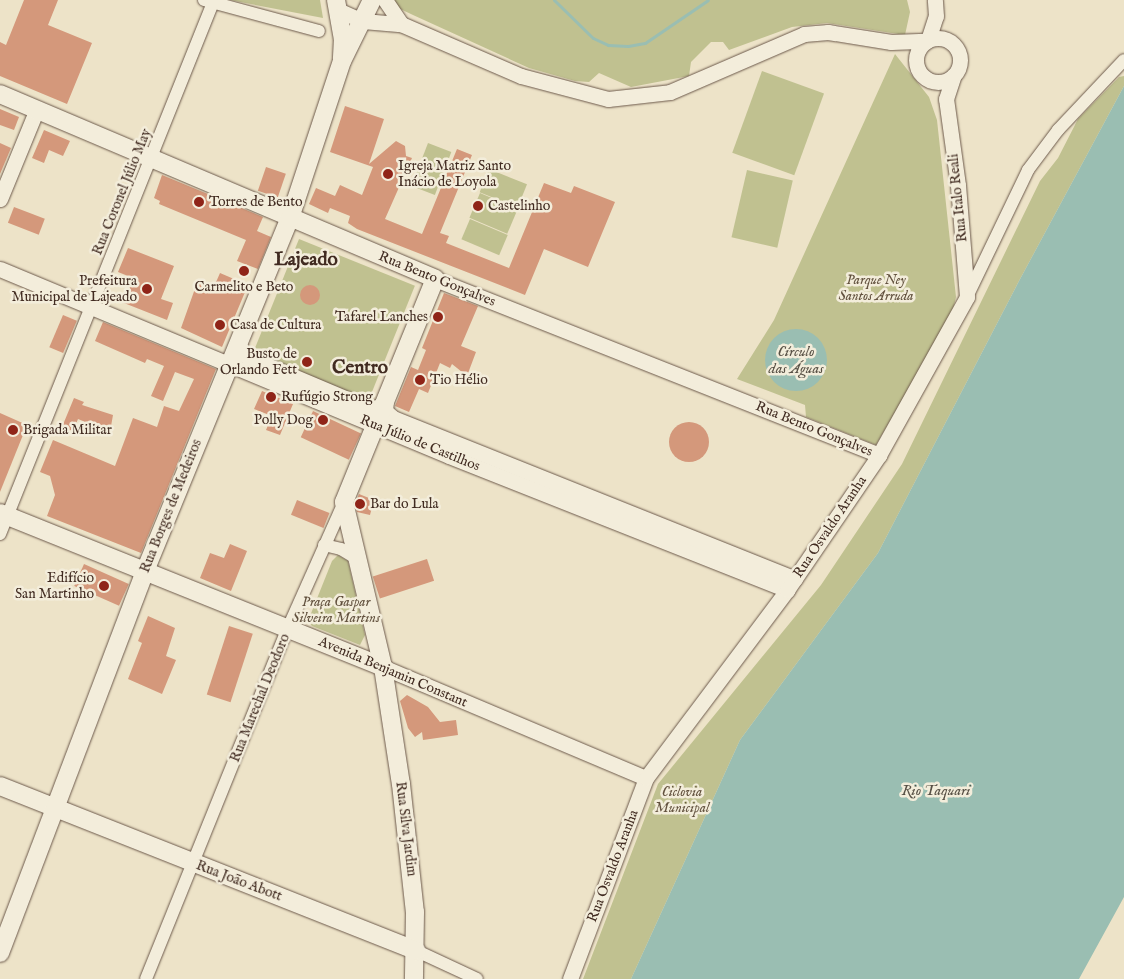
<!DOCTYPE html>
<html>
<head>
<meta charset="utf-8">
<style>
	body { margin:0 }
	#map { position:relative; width:1124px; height:979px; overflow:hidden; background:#ede3c8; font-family:"IM FELL English",serif }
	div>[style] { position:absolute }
	.green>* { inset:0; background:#c0c190; transform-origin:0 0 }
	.water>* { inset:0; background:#9abeb2 }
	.round { border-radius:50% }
	.stream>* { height:3px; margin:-1.5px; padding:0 1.5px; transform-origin:1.5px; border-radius:1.5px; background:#9abeb2 }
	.building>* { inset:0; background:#d4987b; transform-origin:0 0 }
	.roads { filter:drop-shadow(0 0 1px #6c594b) drop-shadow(0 0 1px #6c594b) }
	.minor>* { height:12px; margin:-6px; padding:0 6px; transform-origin:6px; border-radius:6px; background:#f3eddb }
	.tertiary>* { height:15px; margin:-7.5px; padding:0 7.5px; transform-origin:7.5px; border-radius:7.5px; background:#f3eddb }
	.tertiary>.ring { margin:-7.5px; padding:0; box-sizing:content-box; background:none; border:15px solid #f3eddb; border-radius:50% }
	.secondary>* { height:18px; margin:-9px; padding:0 9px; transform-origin:9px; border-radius:9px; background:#f3eddb }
	.dots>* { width:14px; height:14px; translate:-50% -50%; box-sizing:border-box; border:2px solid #f3eddb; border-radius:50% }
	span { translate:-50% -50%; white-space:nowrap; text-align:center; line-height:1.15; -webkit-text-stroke:5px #f3eddb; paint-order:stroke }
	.poi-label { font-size:14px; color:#412b21 }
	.left { translate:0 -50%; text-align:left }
	.right { translate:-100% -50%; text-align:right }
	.street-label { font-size:14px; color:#412b21 }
	.park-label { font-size:14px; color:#61503d; font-style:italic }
	.water-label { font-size:15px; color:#575045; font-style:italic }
	.district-label { font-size:19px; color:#412b21; font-weight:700 }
</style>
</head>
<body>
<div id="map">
	<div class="green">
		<i style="clip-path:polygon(230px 0,320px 0,323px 18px)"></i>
		<i style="clip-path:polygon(393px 0,907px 0,910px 12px,905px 35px,827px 23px,792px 27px,729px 50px,723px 42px,711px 42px,691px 62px,689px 76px,631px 87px,599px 73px,589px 82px,575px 81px,529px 68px,413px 15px,394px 6px)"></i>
		<i style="clip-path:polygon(895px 54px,929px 97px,937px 120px,956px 297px,952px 314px,876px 445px,806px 417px,805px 405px,737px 379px,774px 320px)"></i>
		<i style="left:762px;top:71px;width:66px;height:87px;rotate:20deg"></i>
		<i style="clip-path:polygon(1124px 76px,1124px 86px,1019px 281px,878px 553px,740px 740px,631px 979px,583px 979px,658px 784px,821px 585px,902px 464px,1040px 181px,1058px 158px,1078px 119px,1119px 77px)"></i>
		<i style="left:428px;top:143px;width:25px;height:46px;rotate:21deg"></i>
		<i style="left:489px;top:169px;width:41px;height:25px;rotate:22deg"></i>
		<i style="left:747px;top:170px;width:47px;height:69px;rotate:13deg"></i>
		<i style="left:480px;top:193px;width:41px;height:27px;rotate:23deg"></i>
		<i style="left:470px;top:219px;width:41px;height:22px;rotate:23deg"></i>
		<i style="left:299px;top:239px;width:125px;height:123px;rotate:22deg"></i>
		<i style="clip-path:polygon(338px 555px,348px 561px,365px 635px,360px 645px,312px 626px,308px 621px,332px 561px)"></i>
	</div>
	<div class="water">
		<i style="clip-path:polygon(1124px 86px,1124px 897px,1079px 979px,631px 979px,740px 740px,878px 553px,1019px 281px)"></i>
		<i class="round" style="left:765px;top:329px;width:62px;height:62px"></i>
	</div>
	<div class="stream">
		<i style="left:554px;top:0;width:54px;rotate:44.3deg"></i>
		<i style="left:593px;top:38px;width:17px;rotate:25deg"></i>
		<i style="left:608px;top:45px;width:20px;rotate:3deg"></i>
		<i style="left:628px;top:46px;width:17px;rotate:-10deg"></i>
		<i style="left:645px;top:43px;width:76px;rotate:-34.3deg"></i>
	</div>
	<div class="building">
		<i style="clip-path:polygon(24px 0,58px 0,48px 25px,92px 43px,67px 104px,0 76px,0 42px,6px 45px)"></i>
		<i style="clip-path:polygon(345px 106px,384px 119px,369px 164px,396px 141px,405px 146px,406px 156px,412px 158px,385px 219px,422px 234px,457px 149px,472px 155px,440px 233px,449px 236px,446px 243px,509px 268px,544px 183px,571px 193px,574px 186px,615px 202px,588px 267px,544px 249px,525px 295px,357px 229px,348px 223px,350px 216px,330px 208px,328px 213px,309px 204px,316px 188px,335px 196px,340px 185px,362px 195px,373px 167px,330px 152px)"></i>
		<i style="clip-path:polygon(0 109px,19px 117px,14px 130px,0 125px)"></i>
		<i style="clip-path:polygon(44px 130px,70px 141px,63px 156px,49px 150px,44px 163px,32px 158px)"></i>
		<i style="clip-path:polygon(0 143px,11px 148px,0 174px)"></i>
		<i style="left:266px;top:167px;width:21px;height:25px;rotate:19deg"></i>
		<i style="clip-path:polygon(162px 175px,263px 217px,257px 231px,271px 237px,258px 269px,237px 261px,246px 240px,159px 204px,160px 201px,154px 198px)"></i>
		<i style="left:14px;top:207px;width:33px;height:17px;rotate:21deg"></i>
		<i style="clip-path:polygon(128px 248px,174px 266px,161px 299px,173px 303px,167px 320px,124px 303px,133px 278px,118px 272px)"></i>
		<i style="clip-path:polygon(220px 273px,248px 285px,222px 347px,181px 328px,197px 283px,213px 289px)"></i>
		<i class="round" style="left:300px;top:285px;width:20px;height:20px"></i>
		<i style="clip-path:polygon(444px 293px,478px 306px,461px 346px,476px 352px,467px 376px,452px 364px,450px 368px,440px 363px,428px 393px,419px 389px,409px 412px,395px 406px,411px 367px,418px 370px,426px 350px,422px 348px)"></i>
		<i style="left:63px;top:315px;width:15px;height:35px;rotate:23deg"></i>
		<i style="clip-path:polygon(103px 322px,216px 369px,141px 553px,47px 516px,55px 495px,50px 476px,40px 472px,53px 440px,115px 466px,133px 418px,157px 427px,164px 406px,179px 411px,194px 379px,175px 372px,163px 401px,151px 396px,164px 366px,147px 359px,145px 363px,95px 341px)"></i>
		<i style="clip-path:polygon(262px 391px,293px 404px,280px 435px,266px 430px,272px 416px,254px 409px)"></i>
		<i style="clip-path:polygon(74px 398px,84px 402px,82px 405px,113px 415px,110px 432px,78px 419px,73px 431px,62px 427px)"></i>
		<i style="left:313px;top:411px;width:53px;height:29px;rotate:25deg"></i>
		<i style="clip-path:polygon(0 413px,27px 425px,0 492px)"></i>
		<i class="round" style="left:669px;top:422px;width:40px;height:40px"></i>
		<i style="clip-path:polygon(359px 494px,374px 500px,370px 515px,357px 512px,355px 504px)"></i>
		<i style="left:297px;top:500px;width:35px;height:16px;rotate:22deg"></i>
		<i style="clip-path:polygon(230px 544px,247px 551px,231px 591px,200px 578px,210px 553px,224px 558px)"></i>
		<i style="left:427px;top:559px;width:23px;height:57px;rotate:72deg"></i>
		<i style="left:84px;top:564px;width:49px;height:24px;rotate:24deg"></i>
		<i style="clip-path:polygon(148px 616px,175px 628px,166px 656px,176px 660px,162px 694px,128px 679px,142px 643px,138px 641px)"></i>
		<i style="left:229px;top:626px;width:25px;height:72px;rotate:18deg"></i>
		<i style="clip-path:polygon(407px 695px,428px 707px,440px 722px,456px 720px,458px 735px,423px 740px,422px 732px,415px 737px,408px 728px,400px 701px)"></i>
	</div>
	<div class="roads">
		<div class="minor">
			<i style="left:204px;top:0;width:119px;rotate:15.1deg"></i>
			<i style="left:967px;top:297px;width:141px;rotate:-64.3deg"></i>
			<i style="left:1028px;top:170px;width:50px;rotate:-53.1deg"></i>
			<i style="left:1058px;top:130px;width:96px;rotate:-46.7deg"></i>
			<i style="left:0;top:534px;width:575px;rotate:-68.16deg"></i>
			<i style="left:324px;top:545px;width:17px;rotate:13deg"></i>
			<i style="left:341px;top:549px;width:17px;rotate:31deg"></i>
			<i style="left:417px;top:951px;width:66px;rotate:25deg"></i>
			<i style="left:146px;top:979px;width:379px;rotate:-68deg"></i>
			<i style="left:288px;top:628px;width:138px;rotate:-66deg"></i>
		</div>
		<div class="tertiary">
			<i style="left:385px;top:0;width:29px;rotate:56deg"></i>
			<i style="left:338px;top:10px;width:27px;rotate:24deg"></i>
			<i style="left:363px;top:21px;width:38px;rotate:5deg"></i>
			<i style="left:401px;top:24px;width:131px;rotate:23.4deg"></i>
			<i style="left:521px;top:76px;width:90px;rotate:14.8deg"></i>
			<i style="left:608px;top:99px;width:62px;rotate:-6.4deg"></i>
			<i style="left:670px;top:92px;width:146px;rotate:-23.4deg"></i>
			<i style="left:804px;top:34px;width:24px;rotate:-5deg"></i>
			<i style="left:828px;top:32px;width:64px;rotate:9deg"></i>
			<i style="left:891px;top:42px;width:35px;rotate:-2deg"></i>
			<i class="ring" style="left:916px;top:38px;width:29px;height:29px"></i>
			<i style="left:928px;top:40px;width:25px;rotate:-72deg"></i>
			<i style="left:936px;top:16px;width:16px;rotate:-94deg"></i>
			<i style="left:0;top:199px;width:97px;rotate:-67.7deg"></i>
			<i style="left:0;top:269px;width:486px;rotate:22.6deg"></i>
			<i style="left:449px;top:456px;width:364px;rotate:21.6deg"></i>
			<i style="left:435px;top:279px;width:478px;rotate:21.6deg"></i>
			<i style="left:238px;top:342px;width:13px;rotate:67deg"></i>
			<i style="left:243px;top:354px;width:8px;rotate:30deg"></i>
			<i style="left:250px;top:358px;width:126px;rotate:22.9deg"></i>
			<i style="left:366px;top:407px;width:11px;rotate:5deg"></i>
			<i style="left:377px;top:408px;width:12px;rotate:-42deg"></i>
			<i style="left:386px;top:400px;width:11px;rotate:95deg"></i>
			<i style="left:385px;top:411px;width:11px;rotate:41deg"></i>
			<i style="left:393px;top:418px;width:433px;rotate:21.8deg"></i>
			<i style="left:383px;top:667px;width:285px;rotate:22.9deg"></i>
			<i style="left:570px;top:979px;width:215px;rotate:-69.3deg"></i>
			<i style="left:646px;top:778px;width:235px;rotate:-53.1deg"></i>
			<i style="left:787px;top:590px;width:163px;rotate:-55.7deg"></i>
			<i style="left:879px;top:455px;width:181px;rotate:-60.9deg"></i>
			<i style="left:967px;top:297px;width:112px;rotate:-94.6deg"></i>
			<i style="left:958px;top:185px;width:87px;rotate:-97.9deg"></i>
			<i style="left:946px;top:99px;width:25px;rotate:-72deg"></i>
		</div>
		<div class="secondary">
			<i style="left:336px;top:0;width:39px;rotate:80deg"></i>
			<i style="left:343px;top:38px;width:21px;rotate:93deg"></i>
			<i style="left:0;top:94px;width:473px;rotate:23deg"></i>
			<i style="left:435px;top:279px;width:241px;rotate:112.2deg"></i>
			<i style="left:344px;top:502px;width:170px;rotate:76.7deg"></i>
			<i style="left:383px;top:667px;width:118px;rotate:81.3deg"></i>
			<i style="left:401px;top:784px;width:129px;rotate:83.8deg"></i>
			<i style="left:415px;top:912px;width:67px;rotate:90.9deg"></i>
			<i style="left:0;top:513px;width:413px;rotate:21.9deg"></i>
			<i style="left:0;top:786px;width:448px;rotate:21.6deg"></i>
			<i style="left:0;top:953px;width:409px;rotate:-69.2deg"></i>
			<i style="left:145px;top:571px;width:382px;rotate:-67.7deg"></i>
			<i style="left:290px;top:218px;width:165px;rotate:-71.7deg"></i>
			<i style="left:342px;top:61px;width:68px;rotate:-63.8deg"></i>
		</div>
	</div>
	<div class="dots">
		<i style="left:388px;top:174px;background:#8f2418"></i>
		<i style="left:199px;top:202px;background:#8f2418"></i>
		<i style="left:478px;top:206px;background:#8f2418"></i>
		<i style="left:244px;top:271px;background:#8f2418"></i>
		<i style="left:147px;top:289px;background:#8f2418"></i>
		<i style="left:438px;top:317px;background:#8f2418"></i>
		<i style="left:220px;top:325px;background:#8f2418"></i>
		<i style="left:307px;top:362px;background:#8f2418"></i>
		<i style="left:420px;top:380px;background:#8f2418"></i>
		<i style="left:271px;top:397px;background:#8f2418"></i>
		<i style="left:323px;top:420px;background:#8f2418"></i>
		<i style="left:13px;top:430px;background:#8f2418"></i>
		<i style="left:360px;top:504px;background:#8f2418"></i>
		<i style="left:104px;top:586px;background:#8f2418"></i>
	</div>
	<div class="poi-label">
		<span class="left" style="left:398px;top:174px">Igreja Matriz Santo<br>Inácio de Loyola</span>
		<span class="left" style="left:209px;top:202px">Torres de Bento</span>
		<span class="left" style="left:488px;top:206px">Castelinho</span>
		<span class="right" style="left:137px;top:289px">Prefeitura<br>Municipal de Lajeado</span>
		<span style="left:244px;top:287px">Carmelito e Beto</span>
		<span class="right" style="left:428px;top:317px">Tafarel Lanches</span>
		<span class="left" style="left:230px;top:325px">Casa de Cultura</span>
		<span class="right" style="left:297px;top:362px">Busto de<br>Orlando Fett</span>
		<span class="left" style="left:430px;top:380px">Tio Hélio</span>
		<span class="left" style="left:281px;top:397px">Rufúgio Strong</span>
		<span class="right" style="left:313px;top:420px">Polly Dog</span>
		<span class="left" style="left:23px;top:430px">Brigada Militar</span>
		<span class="left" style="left:370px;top:504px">Bar do Lula</span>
		<span class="right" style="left:94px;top:586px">Edifício<br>San Martinho</span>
	</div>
	<div class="street-label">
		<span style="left:122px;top:192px;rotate:-68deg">Rua Coronel Júlio May</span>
		<span style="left:958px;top:198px;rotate:-96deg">Rua Italo Reali</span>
		<span style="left:437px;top:279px;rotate:22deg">Rua Bento Gonçalves</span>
		<span style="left:814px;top:429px;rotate:22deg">Rua Bento Gonçalves</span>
		<span style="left:420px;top:443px;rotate:22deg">Rua Júlio de Castilhos</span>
		<span style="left:171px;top:506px;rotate:-68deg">Rua Borges de Medeiros</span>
		<span style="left:830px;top:527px;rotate:-56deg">Rua Osvaldo Aranha</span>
		<span style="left:393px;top:672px;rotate:23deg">Avenida Benjamin Constant</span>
		<span style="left:260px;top:698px;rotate:-68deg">Rua Marechal Deodoro</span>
		<span style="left:406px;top:829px;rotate:83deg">Rua Silva Jardim</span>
		<span style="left:613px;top:866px;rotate:-69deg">Rua Osvaldo Aranha</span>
		<span style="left:239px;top:881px;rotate:21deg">Rua João Abott</span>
	</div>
	<div class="park-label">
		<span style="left:876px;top:288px">Parque Ney<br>Santos Arruda</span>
		<span style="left:336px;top:610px">Praça Gaspar<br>Silveira Martins</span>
		<span style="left:682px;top:800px">Ciclovia<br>Municipal</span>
	</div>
	<div class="water-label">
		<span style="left:796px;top:360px">Círculo<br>das Águas</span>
		<span style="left:936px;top:791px">Rio Taquari</span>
	</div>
	<div class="district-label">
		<span style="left:306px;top:261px">Lajeado</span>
		<span style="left:360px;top:369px">Centro</span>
	</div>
</div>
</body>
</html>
